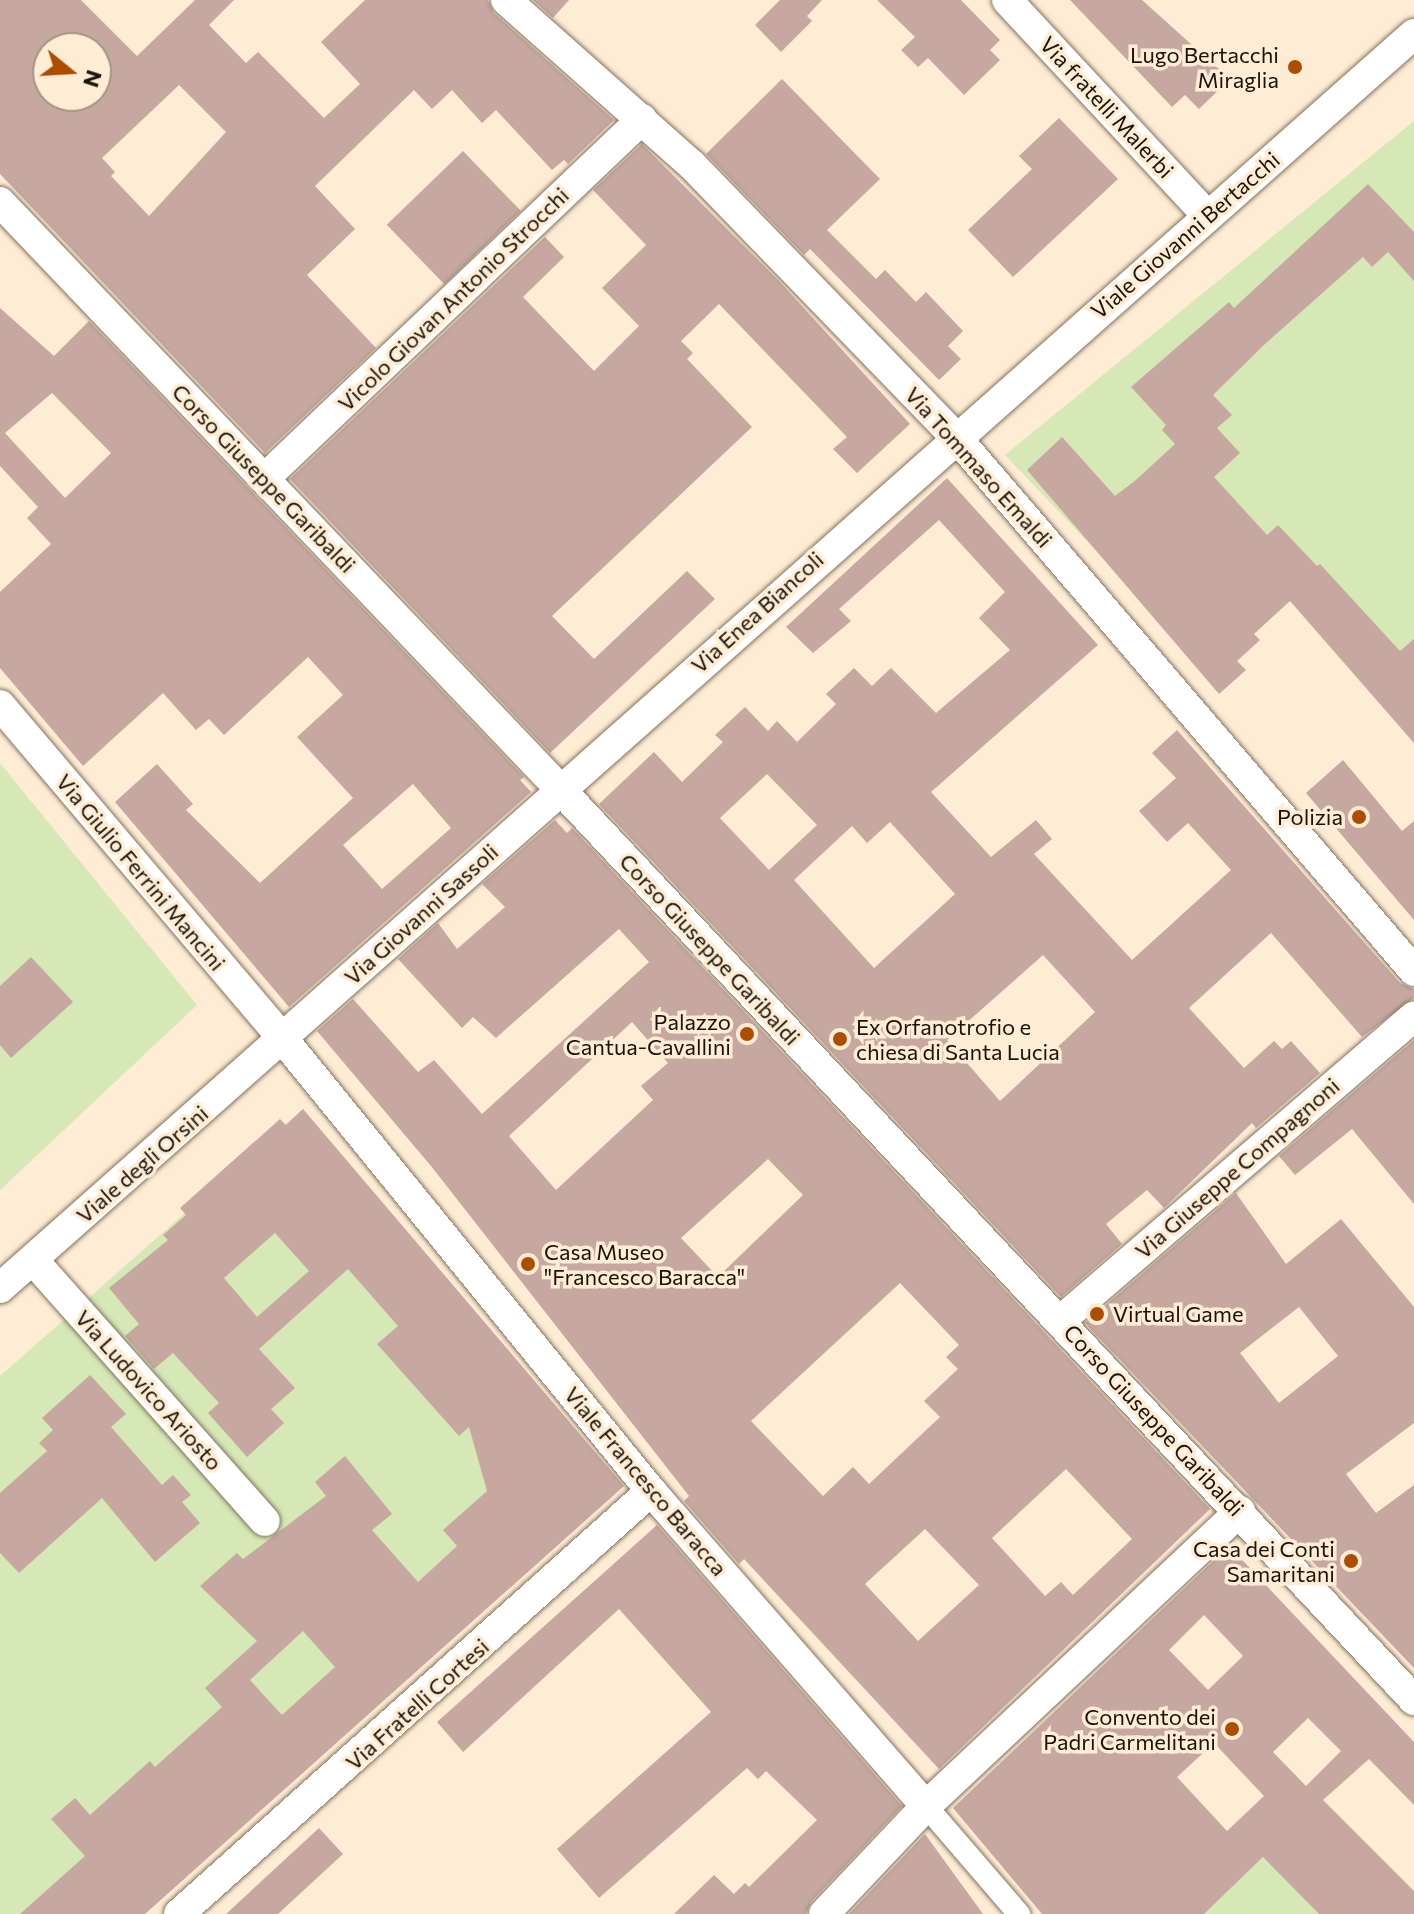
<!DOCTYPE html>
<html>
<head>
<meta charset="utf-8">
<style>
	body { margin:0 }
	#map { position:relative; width:1414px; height:1914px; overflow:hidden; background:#feecd4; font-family:Commissioner,sans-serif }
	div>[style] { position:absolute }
	.green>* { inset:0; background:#d5e8b5 }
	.building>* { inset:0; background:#c6a8a1; transform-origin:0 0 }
	.roads { filter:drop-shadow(0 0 2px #83735e) drop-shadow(0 0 2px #83735e) }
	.pedestrian>* { height:22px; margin:-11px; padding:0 11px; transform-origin:11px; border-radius:11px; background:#fff }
	.minor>* { height:30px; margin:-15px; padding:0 15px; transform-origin:15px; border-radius:15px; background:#fff }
	.dots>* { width:22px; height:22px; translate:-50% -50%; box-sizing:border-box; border:4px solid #feecd4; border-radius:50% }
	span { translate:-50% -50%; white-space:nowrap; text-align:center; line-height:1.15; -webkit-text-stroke:7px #feecd4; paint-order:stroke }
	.poi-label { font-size:22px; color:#19130a }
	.right { translate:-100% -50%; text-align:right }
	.left { translate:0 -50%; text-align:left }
	.street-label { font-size:22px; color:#19130a }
	.north { position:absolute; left:32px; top:32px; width:80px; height:80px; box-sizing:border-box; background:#feecd4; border:2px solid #a29583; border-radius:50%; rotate:108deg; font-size:22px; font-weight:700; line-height:32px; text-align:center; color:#19130a }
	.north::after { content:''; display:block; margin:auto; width:28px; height:36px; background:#ac4d00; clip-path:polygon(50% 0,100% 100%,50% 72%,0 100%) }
</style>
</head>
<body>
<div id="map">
	<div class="green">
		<i style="clip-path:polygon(1414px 121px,1414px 677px,1322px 570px,1209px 670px,1005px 455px)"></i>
		<i style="clip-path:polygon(0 763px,197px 1005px,0 1190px)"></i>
		<i style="clip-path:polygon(303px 1109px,612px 1484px,138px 1914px,0 1914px,0 1376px)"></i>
		<i style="clip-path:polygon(1263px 1857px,1319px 1914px,1204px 1914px)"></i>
	</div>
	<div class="building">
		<i style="clip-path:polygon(evenodd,0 0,81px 0,137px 56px,195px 0,234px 0,209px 25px,246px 63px,258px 52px,324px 118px,360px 84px,321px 42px,365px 0,488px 0,494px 13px,614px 120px,568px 164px,564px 160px,552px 170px,496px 110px,482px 123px,452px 90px,432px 109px,414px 90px,315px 186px,355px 229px,307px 275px,376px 348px,265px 453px,0 174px,0 0,48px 48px,96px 48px,96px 96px,48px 96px,48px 48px,0 0,179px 85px,226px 132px,149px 216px,111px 176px,115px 172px,102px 158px,179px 85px)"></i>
		<i style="clip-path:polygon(533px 0,569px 0,553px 18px)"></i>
		<i style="clip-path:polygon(780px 0,822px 0,807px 16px,812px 21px,781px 52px,755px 25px)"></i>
		<i style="clip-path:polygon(877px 0,961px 0,1000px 40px,990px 50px,1000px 60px,964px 95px,928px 58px,918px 67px,901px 50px,915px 37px)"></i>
		<i style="clip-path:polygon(1070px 0,1142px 0,1230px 79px,1199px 109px,1185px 95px,1172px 107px)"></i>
		<i style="clip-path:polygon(782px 79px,880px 179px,827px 230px,876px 279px,885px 270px,916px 302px,926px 292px,963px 331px,948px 346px,961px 359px,939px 380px,810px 249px,804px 255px,706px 154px)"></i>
		<i style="clip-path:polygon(1059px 118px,1118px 179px,1013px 277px,968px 230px,1032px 169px,1019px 156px)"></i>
		<i style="clip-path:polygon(642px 144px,779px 281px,910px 424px,857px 473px,833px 449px,847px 437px,719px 304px,681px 341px,693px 353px,687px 359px,752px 427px,552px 616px,594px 659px,687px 571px,715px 599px,550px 753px,290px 479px,545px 237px,564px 257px,523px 297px,594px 371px,639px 326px,602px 288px,646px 245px,593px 190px)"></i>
		<i style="left:463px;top:151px;width:83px;height:106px;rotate:46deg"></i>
		<i style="clip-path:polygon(1368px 184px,1414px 232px,1414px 281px,1388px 252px,1372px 267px,1363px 257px,1266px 343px,1213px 395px,1232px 415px,1217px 428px,1240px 453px,1214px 477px,1267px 535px,1278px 525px,1317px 566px,1320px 564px,1400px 651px,1414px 639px,1414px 743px,1290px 601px,1254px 634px,1260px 640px,1237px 661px,1246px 670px,1219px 694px,1027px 470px,1062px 437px,1115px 496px,1136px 480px,1175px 444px,1162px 430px,1166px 425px,1131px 387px,1229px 302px,1234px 308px)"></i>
		<i style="clip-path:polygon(evenodd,0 308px,54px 356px,89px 321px,524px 777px,520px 780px,531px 792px,289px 1007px,115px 802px,157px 764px,193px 804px,186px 810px,260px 883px,353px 798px,297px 737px,343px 695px,308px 657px,224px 735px,209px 719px,196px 730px,163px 693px,83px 766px,0 668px,0 592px,51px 544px,27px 518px,38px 507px,0 466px,0 308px,52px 393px,111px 453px,65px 498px,5px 433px,52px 393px,0 308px,413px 784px,451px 828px,382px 889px,343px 845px,413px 784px)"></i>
		<i style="clip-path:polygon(evenodd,947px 478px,1098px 645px,931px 792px,991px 857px,1036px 820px,1052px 839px,1034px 854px,1132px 960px,1231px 870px,1188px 823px,1167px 842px,1139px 811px,1176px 778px,1152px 753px,1177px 730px,1400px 983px,1414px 989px,1414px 998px,1362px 1037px,1271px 933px,1189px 1008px,1244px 1068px,1274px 1041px,1282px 1049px,1291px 1041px,1320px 1073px,1256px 1128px,1252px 1123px,1164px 1208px,1147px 1190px,1106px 1224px,1122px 1244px,1061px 1297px,599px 804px,654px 752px,682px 782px,723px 742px,715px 735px,745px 707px,768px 731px,777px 721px,797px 742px,836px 704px,826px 694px,854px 668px,872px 686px,891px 668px,936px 713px,1010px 650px,979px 618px,1005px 592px,939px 520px,839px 609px,851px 621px,813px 653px,786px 627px,947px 478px,767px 774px,817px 825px,769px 870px,720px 818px,767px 774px,947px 478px,890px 822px,955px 894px,874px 968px,794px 880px,852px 826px,867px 843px,890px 822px,947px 478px,1043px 955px,1095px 1012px,1000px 1101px,947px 1040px,1043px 955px)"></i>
		<i style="clip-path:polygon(1343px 760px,1402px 831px,1414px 821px,1414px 920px,1306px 793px)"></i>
		<i style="clip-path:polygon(evenodd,555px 820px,567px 833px,572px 828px,1210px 1509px,939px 1769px,744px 1559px,739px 1564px,684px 1501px,689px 1496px,431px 1166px,317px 1031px,353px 999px,418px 1072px,434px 1060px,482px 1114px,649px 962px,619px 929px,496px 1038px,473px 1017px,462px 1028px,398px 959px,438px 923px,457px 949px,505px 907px,482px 884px,555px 820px,632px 1022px,668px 1063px,641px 1086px,653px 1100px,556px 1190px,509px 1136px,632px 1022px,555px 820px,768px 1159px,803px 1195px,718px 1277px,681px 1238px,768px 1159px,555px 820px,900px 1283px,959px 1345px,946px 1357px,958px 1369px,924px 1401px,940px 1417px,869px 1484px,853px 1467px,823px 1496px,751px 1421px,900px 1283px,555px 820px,1066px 1469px,1132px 1539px,1073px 1595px,1061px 1582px,1045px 1596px,992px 1538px,1066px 1469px,555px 820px,925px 1529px,979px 1585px,918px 1641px,865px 1584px,925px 1529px)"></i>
		<i style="clip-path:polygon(31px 957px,73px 1002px,11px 1058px,0 1045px,0 986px)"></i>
		<i style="clip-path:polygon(1414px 1040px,1414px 1204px,1352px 1129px,1295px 1175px,1279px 1156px)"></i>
		<i style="clip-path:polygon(evenodd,303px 1109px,624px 1486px,145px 1914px,20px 1914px,85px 1856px,51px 1819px,75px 1798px,90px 1815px,150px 1761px,155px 1767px,222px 1707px,205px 1688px,257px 1641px,200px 1586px,237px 1553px,243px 1559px,326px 1496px,315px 1482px,345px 1456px,392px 1514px,372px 1530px,418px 1582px,457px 1546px,443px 1530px,487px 1491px,469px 1427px,459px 1436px,377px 1344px,398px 1326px,348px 1269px,259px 1349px,295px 1388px,271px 1409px,284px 1423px,247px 1457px,208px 1413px,219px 1403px,173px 1353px,154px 1369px,125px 1336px,139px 1324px,109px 1288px,168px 1240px,163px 1235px,186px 1215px,180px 1208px,280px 1119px,286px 1125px,303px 1109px,275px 1233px,309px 1271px,257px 1317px,224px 1278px,275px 1233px,303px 1109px,303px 1631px,335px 1667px,282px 1715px,250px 1680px,303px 1631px)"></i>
		<i style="clip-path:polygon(evenodd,1236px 1193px,1286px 1264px,1341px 1219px,1414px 1307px,1414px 1423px,1346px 1474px,1376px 1513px,1414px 1485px,1414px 1668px,1085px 1323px,1236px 1193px,1299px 1307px,1338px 1356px,1279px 1403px,1240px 1353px,1299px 1307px)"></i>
		<i style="clip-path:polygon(90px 1375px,126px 1414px,111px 1427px,162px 1485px,173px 1475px,191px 1495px,182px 1502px,200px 1523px,155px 1562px,102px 1498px,19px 1573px,0 1553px,0 1493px,47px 1451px,39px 1443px,53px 1430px,42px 1418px)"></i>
		<i style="clip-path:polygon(657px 1525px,902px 1806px,811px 1902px,806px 1914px,674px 1914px,714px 1875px,734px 1894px,745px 1883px,749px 1887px,817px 1820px,766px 1771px,758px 1779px,747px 1768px,599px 1898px,557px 1849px,711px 1712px,619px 1609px,463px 1752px,437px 1722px)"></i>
		<i style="clip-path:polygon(evenodd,1229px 1546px,1414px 1742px,1414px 1805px,1369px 1759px,1323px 1800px,1414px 1891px,1414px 1914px,1319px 1914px,1263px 1857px,1204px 1914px,1042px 1914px,953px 1808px,1229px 1546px,1204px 1615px,1243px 1656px,1208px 1690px,1169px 1650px,1204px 1615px,1229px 1546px,1308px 1718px,1341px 1751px,1306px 1786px,1273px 1752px,1308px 1718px,1229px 1546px,1214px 1743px,1264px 1796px,1227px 1831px,1177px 1777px,1214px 1743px)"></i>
		<i style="clip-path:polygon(319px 1828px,343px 1854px,278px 1914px,226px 1914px)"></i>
		<i style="clip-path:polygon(925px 1834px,983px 1914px,849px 1914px)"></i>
	</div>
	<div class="roads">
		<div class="pedestrian">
			<i style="left:926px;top:1806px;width:143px;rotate:49.3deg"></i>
		</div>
		<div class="minor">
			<i style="left:506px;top:0;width:249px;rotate:41.6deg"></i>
			<i style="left:692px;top:165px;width:378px;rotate:45.9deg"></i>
			<i style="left:955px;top:436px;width:705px;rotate:49.37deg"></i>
			<i style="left:1007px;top:0;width:294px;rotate:47.1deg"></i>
			<i style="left:0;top:202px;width:811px;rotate:46.35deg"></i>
			<i style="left:560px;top:789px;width:1249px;rotate:46.85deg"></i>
			<i style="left:264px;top:479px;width:522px;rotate:-43.6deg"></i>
			<i style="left:0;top:705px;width:438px;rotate:49.7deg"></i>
			<i style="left:283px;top:1039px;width:583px;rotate:50.85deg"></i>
			<i style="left:651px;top:1491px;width:418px;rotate:48.9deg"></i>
			<i style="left:33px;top:1260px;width:349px;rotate:48.4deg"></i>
			<i style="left:0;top:1288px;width:1890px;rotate:-41.57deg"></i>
			<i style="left:1060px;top:1321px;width:467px;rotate:-40.7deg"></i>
			<i style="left:179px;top:1914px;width:634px;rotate:-41.87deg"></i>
			<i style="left:824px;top:1914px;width:149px;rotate:-46.6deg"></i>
			<i style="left:926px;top:1806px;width:431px;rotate:-43.2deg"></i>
		</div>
	</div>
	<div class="dots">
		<i style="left:1295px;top:67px;background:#ac4d00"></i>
		<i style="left:1359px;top:817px;background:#ac4d00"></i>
		<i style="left:747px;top:1034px;background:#ac4d00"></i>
		<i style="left:840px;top:1039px;background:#ac4d00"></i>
		<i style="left:528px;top:1264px;background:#ac4d00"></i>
		<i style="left:1097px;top:1314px;background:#ac4d00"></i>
		<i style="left:1351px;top:1561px;background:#ac4d00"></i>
		<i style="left:1232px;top:1729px;background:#ac4d00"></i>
	</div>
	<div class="poi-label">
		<span class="right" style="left:1279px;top:67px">Lugo Bertacchi<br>Miraglia</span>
		<span class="right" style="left:1343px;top:817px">Polizia</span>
		<span class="right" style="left:731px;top:1034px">Palazzo<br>Cantua-Cavallini</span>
		<span class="left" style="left:856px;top:1039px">Ex Orfanotrofio e<br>chiesa di Santa Lucia</span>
		<span class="left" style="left:544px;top:1264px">Casa Museo<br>"Francesco Baracca"</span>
		<span class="left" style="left:1113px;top:1314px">Virtual Game</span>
		<span class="right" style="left:1335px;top:1561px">Casa dei Conti<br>Samaritani</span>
		<span class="right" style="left:1216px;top:1729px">Convento dei<br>Padri Carmelitani</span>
	</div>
	<div class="street-label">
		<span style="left:1107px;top:107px;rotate:47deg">Via fratelli Malerbi</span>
		<span style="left:1185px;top:235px;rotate:-41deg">Viale Giovanni Bertacchi</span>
		<span style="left:453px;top:299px;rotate:-44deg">Vicolo Giovan Antonio Strocchi</span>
		<span style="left:979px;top:467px;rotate:48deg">Via Tommaso Emaldi</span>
		<span style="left:264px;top:478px;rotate:46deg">Corso Giuseppe Garibaldi</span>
		<span style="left:757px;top:612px;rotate:-42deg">Via Enea Biancoli</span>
		<span style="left:141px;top:872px;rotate:50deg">Via Giulio Ferrini Mancini</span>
		<span style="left:421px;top:914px;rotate:-42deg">Via Giovanni Sassoli</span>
		<span style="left:710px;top:949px;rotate:47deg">Corso Giuseppe Garibaldi</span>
		<span style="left:142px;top:1164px;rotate:-41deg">Viale degli Orsini</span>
		<span style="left:1237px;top:1168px;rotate:-41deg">Via Giuseppe Compagnoni</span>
		<span style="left:149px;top:1390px;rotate:48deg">Via Ludovico Ariosto</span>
		<span style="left:1154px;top:1420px;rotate:47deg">Corso Giuseppe Garibaldi</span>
		<span style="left:646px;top:1481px;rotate:50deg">Viale Francesco Baracca</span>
		<span style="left:417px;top:1704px;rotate:-42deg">Via Fratelli Cortesi</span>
	</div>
	<div class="north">N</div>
</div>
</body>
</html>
